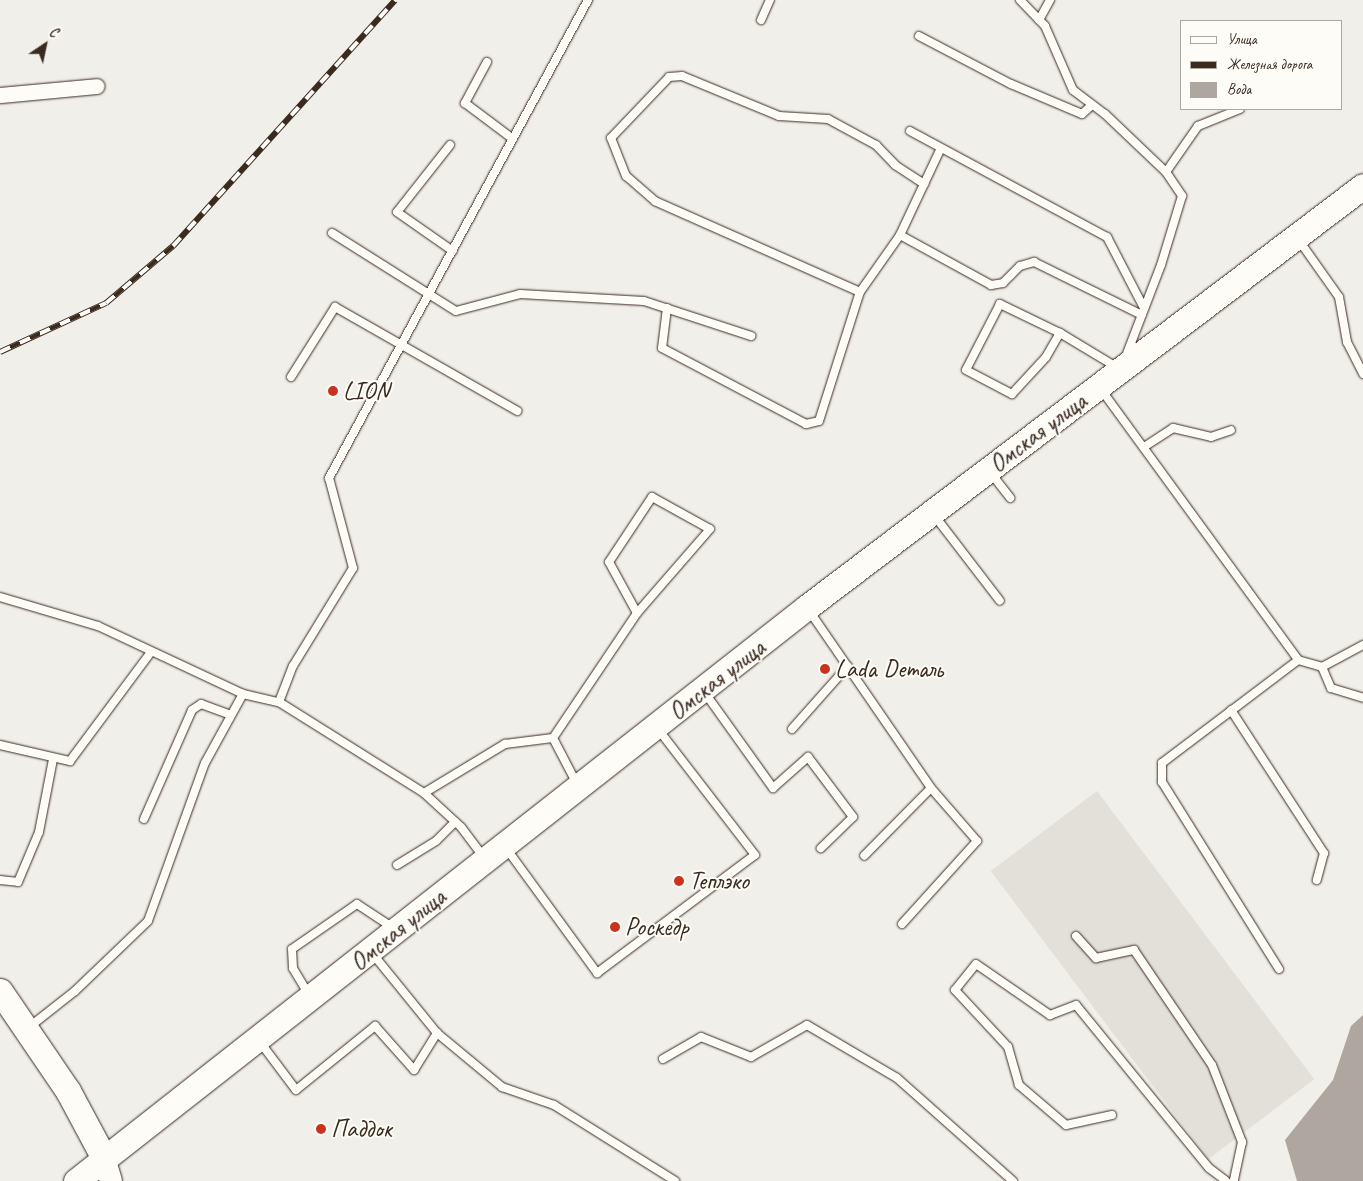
<!DOCTYPE html>
<html>
<head>
<meta charset="utf-8">
<style>
	body { margin:0 }
	#map { position:relative; width:1363px; height:1181px; overflow:hidden; background:#f1efea; font-family:Caveat,sans-serif }
	div>[style] { position:absolute }
	.built>* { inset:0; background:#e3e0da; transform-origin:0 0 }
	.water>* { inset:0; background:#aea69f }
	.roads { filter:drop-shadow(0 0 1px #3b2a1e) drop-shadow(0 0 1px #3b2a1e) }
	.service>* { height:8px; margin:-4px; padding:0 4px; transform-origin:4px; border-radius:4px; background:#fdfcf7 }
	.minor>* { height:15px; margin:-7.5px; padding:0 7.5px; transform-origin:7.5px; border-radius:7.5px; background:#fdfcf7 }
	.secondary>* { height:22px; margin:-11px; padding:0 11px; transform-origin:11px; border-radius:11px; background:#fdfcf7 }
	.primary>* { height:25px; margin:-12.5px; padding:0 12.5px; transform-origin:12.5px; border-radius:12.5px; background:#fdfcf7 }
	.rail>* { height:5.5px; margin-top:-2.75px; transform-origin:0; background:repeating-linear-gradient(90deg,#fdfcf7 0 11px,#3b2a1e 0 22px); box-sizing:border-box; border-block:1px solid #3b2a1e }
	.dots>* { width:14px; height:14px; translate:-50% -50%; box-sizing:border-box; border:2px solid #fdfcf7; border-radius:50% }
	span { translate:-50% -50%; white-space:nowrap; text-align:center; line-height:1.15; -webkit-text-stroke:4px #fdfcf7; paint-order:stroke }
	.poi-label { font-size:25px; color:#3b2a1e }
	.left { translate:0 -50%; text-align:left }
	.street-label { font-size:25px; color:#3b2a1e }
	.legend { position:absolute; left:1180px; top:20px; width:162px; height:90px; box-sizing:border-box; background:#fdfcf7; border:1px solid #afa8a0; margin:0; padding:6px 9px; list-style:none; font-size:15px; color:#3b2a1e }
	.legend li { display:flex; align-items:center; gap:10px; height:25px }
	.legend b { width:25px; border:1px solid #afa8a0 }
	.north { position:absolute; left:20px; top:20px; width:50px; height:50px; -webkit-text-stroke:4px #fdfcf7; paint-order:stroke; rotate:34deg; font-size:14px; font-weight:700; line-height:20px; text-align:center; color:#3b2a1e }
	.north::after { content:''; display:block; margin:auto; width:18px; height:22px; background:#3b2a1e; clip-path:polygon(50% 0,100% 100%,50% 72%,0 100%) }
</style>
</head>
<body>
<div id="map">
	<div class="built">
		<i style="left:1097px;top:791px;width:361px;height:133px;rotate:53deg"></i>
	</div>
	<div class="water">
		<i style="clip-path:polygon(1363px 1015px,1363px 1181px,1297px 1181px,1285px 1140px,1333px 1080px,1351px 1026px)"></i>
	</div>
	<div class="roads">
		<div class="service">
			<i style="left:1020px;top:0;width:36px;rotate:46deg"></i>
			<i style="left:1045px;top:26px;width:70px;rotate:66.4deg"></i>
			<i style="left:1073px;top:90px;width:40px;rotate:37deg"></i>
			<i style="left:1105px;top:114px;width:84px;rotate:43.6deg"></i>
			<i style="left:1166px;top:172px;width:29px;rotate:56deg"></i>
			<i style="left:1182px;top:196px;width:72px;rotate:106.9deg"></i>
			<i style="left:1161px;top:265px;width:97px;rotate:111deg"></i>
			<i style="left:761px;top:20px;width:22px;rotate:-66deg"></i>
			<i style="left:1039px;top:20px;width:23px;rotate:-61deg"></i>
			<i style="left:919px;top:36px;width:104px;rotate:27.6deg"></i>
			<i style="left:1011px;top:84px;width:77px;rotate:22.9deg"></i>
			<i style="left:1082px;top:114px;width:13px;rotate:-42deg"></i>
			<i style="left:487px;top:62px;width:47px;rotate:118.2deg"></i>
			<i style="left:465px;top:103px;width:60px;rotate:36.9deg"></i>
			<i style="left:910px;top:131px;width:224px;rotate:28.3deg"></i>
			<i style="left:1107px;top:237px;width:80px;rotate:62.5deg"></i>
			<i style="left:450px;top:145px;width:85px;rotate:128.3deg"></i>
			<i style="left:397px;top:212px;width:68px;rotate:34.9deg"></i>
			<i style="left:1166px;top:172px;width:56px;rotate:-55.2deg"></i>
			<i style="left:1198px;top:126px;width:45px;rotate:-22deg"></i>
			<i style="left:332px;top:233px;width:146px;rotate:32.2deg"></i>
			<i style="left:456px;top:311px;width:66px;rotate:-14.9deg"></i>
			<i style="left:520px;top:294px;width:124px;rotate:3.2deg"></i>
			<i style="left:644px;top:301px;width:113px;rotate:18.1deg"></i>
			<i style="left:900px;top:235px;width:104px;rotate:28.8deg"></i>
			<i style="left:991px;top:285px;width:12px;rotate:-9deg"></i>
			<i style="left:1003px;top:283px;width:24px;rotate:-45deg"></i>
			<i style="left:1020px;top:266px;width:15px;rotate:-16deg"></i>
			<i style="left:1034px;top:262px;width:120px;rotate:26.1deg"></i>
			<i style="left:1298px;top:239px;width:71px;rotate:54.7deg"></i>
			<i style="left:1339px;top:297px;width:46px;rotate:79.9deg"></i>
			<i style="left:1347px;top:342px;width:36px;rotate:63deg"></i>
			<i style="left:860px;top:292px;width:224px;rotate:-156.1deg"></i>
			<i style="left:655px;top:201px;width:38px;rotate:-139deg"></i>
			<i style="left:626px;top:176px;width:41px;rotate:-111.5deg"></i>
			<i style="left:611px;top:138px;width:84px;rotate:-46.4deg"></i>
			<i style="left:669px;top:77px;width:13px;rotate:-4deg"></i>
			<i style="left:682px;top:76px;width:105px;rotate:22.4deg"></i>
			<i style="left:779px;top:116px;width:49px;rotate:3.5deg"></i>
			<i style="left:828px;top:119px;width:55px;rotate:28.4deg"></i>
			<i style="left:876px;top:145px;width:28px;rotate:46deg"></i>
			<i style="left:895px;top:165px;width:35px;rotate:33deg"></i>
			<i style="left:667px;top:308px;width:40px;rotate:97.1deg"></i>
			<i style="left:662px;top:348px;width:163px;rotate:27.8deg"></i>
			<i style="left:806px;top:424px;width:13px;rotate:-13deg"></i>
			<i style="left:819px;top:421px;width:135px;rotate:-72.4deg"></i>
			<i style="left:860px;top:292px;width:70px;rotate:-54.9deg"></i>
			<i style="left:900px;top:235px;width:96px;rotate:-64.8deg"></i>
			<i style="left:1060px;top:333px;width:67px;rotate:-154.2deg"></i>
			<i style="left:1000px;top:304px;width:74px;rotate:117.3deg"></i>
			<i style="left:966px;top:370px;width:52px;rotate:27.6deg"></i>
			<i style="left:1012px;top:394px;width:50px;rotate:-47.4deg"></i>
			<i style="left:1046px;top:357px;width:28px;rotate:-60deg"></i>
			<i style="left:1060px;top:333px;width:68px;rotate:31.1deg"></i>
			<i style="left:291px;top:377px;width:83px;rotate:-57.8deg"></i>
			<i style="left:335px;top:307px;width:210px;rotate:29.7deg"></i>
			<i style="left:1100px;top:388px;width:336px;rotate:53.9deg"></i>
			<i style="left:1298px;top:660px;width:25px;rotate:16deg"></i>
			<i style="left:1322px;top:667px;width:47px;rotate:-28.2deg"></i>
			<i style="left:1144px;top:447px;width:35px;rotate:-33deg"></i>
			<i style="left:1173px;top:428px;width:39px;rotate:13deg"></i>
			<i style="left:1211px;top:437px;width:21px;rotate:-19deg"></i>
			<i style="left:990px;top:472px;width:33px;rotate:52deg"></i>
			<i style="left:934px;top:515px;width:108px;rotate:52.5deg"></i>
			<i style="left:0;top:597px;width:102px;rotate:16.5deg"></i>
			<i style="left:98px;top:626px;width:160px;rotate:25.1deg"></i>
			<i style="left:808px;top:609px;width:217px;rotate:55.5deg"></i>
			<i style="left:931px;top:788px;width:95px;rotate:134.6deg"></i>
			<i style="left:1322px;top:667px;width:23px;rotate:67deg"></i>
			<i style="left:1331px;top:688px;width:34px;rotate:17deg"></i>
			<i style="left:705px;top:693px;width:117px;rotate:54.4deg"></i>
			<i style="left:773px;top:788px;width:47px;rotate:-41.5deg"></i>
			<i style="left:808px;top:757px;width:75px;rotate:53.1deg"></i>
			<i style="left:853px;top:817px;width:45px;rotate:135.9deg"></i>
			<i style="left:279px;top:702px;width:39px;rotate:-69deg"></i>
			<i style="left:293px;top:666px;width:115px;rotate:-58.5deg"></i>
			<i style="left:353px;top:568px;width:93px;rotate:-104.9deg"></i>
			<i style="left:329px;top:478px;width:544px;rotate:-61.55deg"></i>
			<i style="left:1231px;top:710px;width:171px;rotate:57deg"></i>
			<i style="left:1324px;top:853px;width:28px;rotate:105deg"></i>
			<i style="left:792px;top:729px;width:84px;rotate:-48.4deg"></i>
			<i style="left:0;top:745px;width:72px;rotate:12.9deg"></i>
			<i style="left:70px;top:761px;width:136px;rotate:-53.4deg"></i>
			<i style="left:577px;top:784px;width:52px;rotate:-117.6deg"></i>
			<i style="left:553px;top:738px;width:151px;rotate:-56.1deg"></i>
			<i style="left:637px;top:613px;width:58px;rotate:-118.8deg"></i>
			<i style="left:609px;top:562px;width:78px;rotate:-56.5deg"></i>
			<i style="left:652px;top:497px;width:66px;rotate:28.9deg"></i>
			<i style="left:710px;top:529px;width:111px;rotate:131deg"></i>
			<i style="left:424px;top:793px;width:95px;rotate:-31.2deg"></i>
			<i style="left:505px;top:744px;width:48px;rotate:-7.1deg"></i>
			<i style="left:144px;top:819px;width:119px;rotate:-66.2deg"></i>
			<i style="left:192px;top:710px;width:11px;rotate:-34deg"></i>
			<i style="left:201px;top:704px;width:32px;rotate:20deg"></i>
			<i style="left:506px;top:848px;width:155px;rotate:53.9deg"></i>
			<i style="left:597px;top:973px;width:197px;rotate:-36.8deg"></i>
			<i style="left:755px;top:855px;width:159px;rotate:-127.6deg"></i>
			<i style="left:397px;top:865px;width:46px;rotate:-31.6deg"></i>
			<i style="left:436px;top:841px;width:27px;rotate:-45deg"></i>
			<i style="left:0;top:880px;width:18px;rotate:6deg"></i>
			<i style="left:18px;top:882px;width:54px;rotate:-67.2deg"></i>
			<i style="left:39px;top:832px;width:74px;rotate:-79.1deg"></i>
			<i style="left:902px;top:924px;width:112px;rotate:-47.9deg"></i>
			<i style="left:977px;top:841px;width:70px;rotate:-131deg"></i>
			<i style="left:1076px;top:936px;width:30px;rotate:48deg"></i>
			<i style="left:1096px;top:958px;width:39px;rotate:-12deg"></i>
			<i style="left:1134px;top:950px;width:139px;rotate:55.9deg"></i>
			<i style="left:1212px;top:1065px;width:83px;rotate:68.7deg"></i>
			<i style="left:1242px;top:1142px;width:40px;rotate:102deg"></i>
			<i style="left:372px;top:953px;width:103px;rotate:50.9deg"></i>
			<i style="left:437px;top:1033px;width:85px;rotate:39.7deg"></i>
			<i style="left:502px;top:1087px;width:55px;rotate:19.1deg"></i>
			<i style="left:554px;top:1105px;width:143px;rotate:32.1deg"></i>
			<i style="left:1279px;top:969px;width:221px;rotate:-122deg"></i>
			<i style="left:1162px;top:782px;width:19px;rotate:-90deg"></i>
			<i style="left:1162px;top:763px;width:171px;rotate:-37.1deg"></i>
			<i style="left:309px;top:995px;width:31px;rotate:-121deg"></i>
			<i style="left:293px;top:968px;width:19px;rotate:-93deg"></i>
			<i style="left:292px;top:949px;width:79px;rotate:-34.7deg"></i>
			<i style="left:357px;top:904px;width:42px;rotate:33.3deg"></i>
			<i style="left:28px;top:1028px;width:60px;rotate:-38.2deg"></i>
			<i style="left:75px;top:991px;width:101px;rotate:-43.8deg"></i>
			<i style="left:148px;top:921px;width:168px;rotate:-70.2deg"></i>
			<i style="left:205px;top:763px;width:79px;rotate:-61.2deg"></i>
			<i style="left:243px;top:694px;width:37px;rotate:13deg"></i>
			<i style="left:279px;top:702px;width:171px;rotate:32.1deg"></i>
			<i style="left:424px;top:793px;width:50px;rotate:42.6deg"></i>
			<i style="left:461px;top:827px;width:36px;rotate:53deg"></i>
			<i style="left:260px;top:1042px;width:60px;rotate:53.1deg"></i>
			<i style="left:296px;top:1090px;width:102px;rotate:-39deg"></i>
			<i style="left:375px;top:1026px;width:59px;rotate:48.4deg"></i>
			<i style="left:414px;top:1070px;width:44px;rotate:-58.1deg"></i>
			<i style="left:663px;top:1059px;width:44px;rotate:-30.1deg"></i>
			<i style="left:701px;top:1037px;width:54px;rotate:21.8deg"></i>
			<i style="left:751px;top:1057px;width:64px;rotate:-29.7deg"></i>
			<i style="left:807px;top:1025px;width:104px;rotate:30.5deg"></i>
			<i style="left:897px;top:1078px;width:155px;rotate:41.6deg"></i>
			<i style="left:1112px;top:1115px;width:47px;rotate:167.7deg"></i>
			<i style="left:1066px;top:1125px;width:62px;rotate:-139.6deg"></i>
			<i style="left:1019px;top:1085px;width:40px;rotate:-106deg"></i>
			<i style="left:1008px;top:1047px;width:78px;rotate:-132.9deg"></i>
			<i style="left:955px;top:990px;width:33px;rotate:-51deg"></i>
			<i style="left:976px;top:964px;width:90px;rotate:34.6deg"></i>
			<i style="left:1050px;top:1015px;width:28px;rotate:-21deg"></i>
			<i style="left:1076px;top:1005px;width:210px;rotate:50.8deg"></i>
			<i style="left:1209px;top:1168px;width:21px;rotate:37deg"></i>
		</div>
		<div class="minor">
			<i style="left:0;top:95px;width:97px;rotate:-5.3deg"></i>
		</div>
		<div class="secondary">
			<i style="left:104px;top:1158px;width:24px;rotate:73deg"></i>
		</div>
		<div class="primary">
			<i style="left:0;top:991px;width:121px;rotate:55.8deg"></i>
			<i style="left:68px;top:1091px;width:76px;rotate:61.8deg"></i>
			<i style="left:76px;top:1181px;width:929px;rotate:-38.14deg"></i>
			<i style="left:807px;top:607px;width:697px;rotate:-37.13deg"></i>
		</div>
	</div>
	<div class="rail">
		<i style="left:0;top:352px;width:117px;rotate:-24.8deg"></i>
		<i style="left:106px;top:303px;width:88px;rotate:-40.4deg"></i>
		<i style="left:173px;top:246px;width:331px;rotate:-47.9deg"></i>
	</div>
	<div class="dots">
		<i style="left:333px;top:391px;background:#c8321e"></i>
		<i style="left:825px;top:669px;background:#c8321e"></i>
		<i style="left:679px;top:881px;background:#c8321e"></i>
		<i style="left:615px;top:927px;background:#c8321e"></i>
		<i style="left:321px;top:1129px;background:#c8321e"></i>
	</div>
	<div class="poi-label">
		<span class="left" style="left:343px;top:391px">LION</span>
		<span class="left" style="left:835px;top:669px">Lada Dеталь</span>
		<span class="left" style="left:689px;top:881px">Теплэко</span>
		<span class="left" style="left:625px;top:927px">Роскедр</span>
		<span class="left" style="left:331px;top:1129px">Паддок</span>
	</div>
	<div class="street-label">
		<span style="left:1038px;top:433px;rotate:-37deg">Омская улица</span>
		<span style="left:717px;top:680px;rotate:-38deg">Омская улица</span>
		<span style="left:398px;top:930px;rotate:-39deg">Омская улица</span>
	</div>
	<ul class="legend">
	<li><b style="height:6px;background:#fdfcf7"></b>Улица</li>
	<li><b style="height:6px;background:#3b2a1e"></b>Железная дорога</li>
	<li><b style="height:14px;background:#aea69f"></b>Вода</li>
	</ul>
	<div class="north">С</div>
</div>
</body>
</html>
